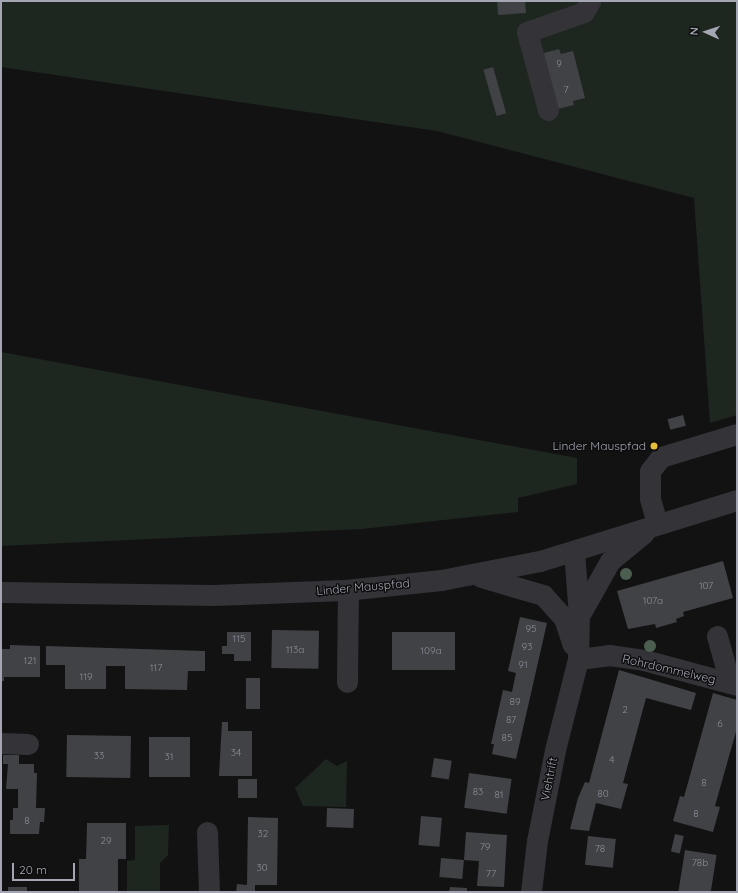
<!DOCTYPE html>
<html>
<head>
<meta charset="utf-8">
<style>
	body { margin:0 }
	#map { position:relative; width:738px; height:893px; overflow:hidden; background:#121213; font-family:Quicksand,sans-serif }
	div>[style] { position:absolute }
	.green>* { inset:0; background:#1e2620 }
	.building>* { inset:0; background:#414246; transform-origin:0 0 }
	.minor>* { height:21px; margin:-10.5px; padding:0 10.5px; transform-origin:10.5px; border-radius:10.5px; background:#333338 }
	.trees>* { width:12px; height:12px; margin:-6px; border-radius:50%; background:#4c5e50 }
	.dots>* { width:11px; height:11px; translate:-50% -50%; box-sizing:border-box; border:2px solid #0d0d0e; border-radius:50% }
	span { translate:-50% -50%; white-space:nowrap; text-align:center; line-height:1.15; -webkit-text-stroke:3px #0d0d0e; paint-order:stroke }
	.number-label { font-size:10px; color:#8b8e98 }
	.number-label span { -webkit-text-stroke-width:0 }
	.poi-label { font-size:12px; color:#a4a7b3 }
	.right { translate:-100% -50%; text-align:right }
	.street-label { font-size:12px; color:#a4a7b3 }
	.frame { position:absolute; inset:0; border:2px solid #a4a7b3; pointer-events:none }
	.north { position:absolute; left:686px; top:12px; width:40px; height:40px; -webkit-text-stroke:3px #0d0d0e; paint-order:stroke; rotate:273deg; font-size:11px; font-weight:700; line-height:16px; text-align:center; color:#a4a7b3 }
	.north::after { content:''; display:block; margin:auto; width:14px; height:18px; background:#a4a7b3; clip-path:polygon(50% 0,100% 100%,50% 72%,0 100%) }
	.scale { position:absolute; left:12px; top:863px; width:63px; height:18px; box-sizing:border-box; border:2px solid #a4a7b3; border-top:0; padding-left:5px; font-size:12px; line-height:14px; white-space:nowrap; color:#a4a7b3; -webkit-text-stroke:3px #0d0d0e; paint-order:stroke }
</style>
</head>
<body>
<div id="map">
	<div class="green">
		<i style="clip-path:polygon(1px 1px,737px 1px,737px 415px,710px 423px,694px 198px,437px 131px,1px 67px)"></i>
		<i style="clip-path:polygon(1px 352px,577px 458px,577px 484px,518px 498px,518px 512px,362px 529px,1px 546px)"></i>
		<i style="clip-path:polygon(326px 759px,337px 766px,347px 761px,346px 807px,303px 806px,295px 788px)"></i>
		<i style="clip-path:polygon(169px 825px,168px 855px,160px 863px,160px 892px,127px 892px,127px 861px,135px 860px,135px 826px)"></i>
	</div>
	<div class="building">
		<i style="clip-path:polygon(497px 1px,525px 1px,526px 13px,498px 15px)"></i>
		<i style="clip-path:polygon(559px 49px,561px 54px,573px 51px,585px 98px,573px 101px,574px 105px,554px 110px,540px 54px)"></i>
		<i style="left:493px;top:67px;width:48px;height:10px;rotate:74deg"></i>
		<i style="left:683px;top:415px;width:11px;height:16px;rotate:75deg"></i>
		<i style="clip-path:polygon(723px 561px,733px 598px,683px 612px,684px 616px,676px 619px,677px 622px,656px 628px,655px 624px,628px 629px,617px 591px)"></i>
		<i style="clip-path:polygon(520px 617px,547px 623px,516px 759px,492px 754px,494px 744px,491px 744px,503px 690px,512px 692px,514px 682px,516px 673px,508px 671px)"></i>
		<i style="left:272px;top:630px;width:47px;height:38px;rotate:1deg"></i>
		<i style="clip-path:polygon(227px 632px,251px 632px,251px 661px,234px 661px,234px 654px,222px 654px,222px 646px,227px 646px)"></i>
		<i style="left:392px;top:632px;width:63px;height:38px"></i>
		<i style="clip-path:polygon(10px 645px,40px 646px,40px 677px,4px 677px,4px 681px,1px 681px,1px 649px,10px 649px)"></i>
		<i style="clip-path:polygon(46px 646px,205px 651px,205px 671px,188px 671px,187px 690px,125px 689px,125px 666px,106px 666px,106px 689px,65px 689px,65px 665px,46px 665px)"></i>
		<i style="clip-path:polygon(619px 670px,696px 693px,691px 710px,646px 698px,623px 783px,628px 784px,621px 809px,596px 803px,589px 831px,570px 829px,578px 798px,585px 782px,589px 783px)"></i>
		<i style="left:246px;top:678px;width:14px;height:31px"></i>
		<i style="clip-path:polygon(713px 693px,737px 700px,737px 728px,715px 806px,720px 807px,713px 832px,673px 821px,680px 796px,684px 797px)"></i>
		<i style="clip-path:polygon(222px 722px,228px 722px,228px 731px,252px 731px,252px 776px,219px 776px)"></i>
		<i style="left:67px;top:735px;width:64px;height:42px;rotate:1deg"></i>
		<i style="left:149px;top:737px;width:41px;height:40px"></i>
		<i style="clip-path:polygon(3px 755px,19px 755px,19px 764px,34px 764px,34px 773px,37px 773px,36px 808px,45px 808px,44px 822px,40px 822px,39px 834px,10px 834px,10px 820px,13px 820px,13px 808px,18px 808px,18px 789px,6px 789px,8px 764px,3px 764px)"></i>
		<i style="left:434px;top:758px;width:18px;height:19px;rotate:9deg"></i>
		<i style="left:469px;top:773px;width:43px;height:35px;rotate:8deg"></i>
		<i style="left:238px;top:779px;width:19px;height:19px"></i>
		<i style="left:327px;top:808px;width:27px;height:19px;rotate:2deg"></i>
		<i style="left:421px;top:816px;width:21px;height:29px;rotate:5deg"></i>
		<i style="clip-path:polygon(248px 817px,278px 818px,277px 885px,255px 885px,255px 892px,236px 892px,237px 884px,247px 885px)"></i>
		<i style="clip-path:polygon(87px 823px,126px 823px,126px 859px,118px 859px,118px 892px,79px 892px,79px 859px,86px 859px)"></i>
		<i style="clip-path:polygon(466px 832px,507px 835px,504px 887px,477px 886px,479px 861px,464px 860px)"></i>
		<i style="left:675px;top:834px;width:9px;height:18px;rotate:13deg"></i>
		<i style="left:588px;top:836px;width:28px;height:29px;rotate:6deg"></i>
		<i style="left:685px;top:850px;width:32px;height:42px;rotate:9deg"></i>
		<i style="left:441px;top:858px;width:23px;height:19px;rotate:5deg"></i>
		<i style="left:8px;top:887px;width:19px;height:5px"></i>
		<i style="clip-path:polygon(450px 887px,467px 888px,467px 892px,449px 892px)"></i>
	</div>
	<div class="minor">
		<i style="left:548px;top:110px;width:81px;rotate:-105.1deg"></i>
		<i style="left:527px;top:32px;width:60px;rotate:-19.3deg"></i>
		<i style="left:584px;top:12px;width:13px;rotate:-61deg"></i>
		<i style="left:657px;top:523px;width:26px;rotate:-106deg"></i>
		<i style="left:650px;top:498px;width:27px;rotate:-90deg"></i>
		<i style="left:650px;top:471px;width:18px;rotate:-52deg"></i>
		<i style="left:661px;top:457px;width:79px;rotate:-16.8deg"></i>
		<i style="left:481px;top:577px;width:65px;rotate:16.2deg"></i>
		<i style="left:543px;top:595px;width:31px;rotate:48deg"></i>
		<i style="left:564px;top:618px;width:28px;rotate:72deg"></i>
		<i style="left:1px;top:592px;width:212px;rotate:0.8deg"></i>
		<i style="left:213px;top:595px;width:132px;rotate:-2.2deg"></i>
		<i style="left:345px;top:590px;width:97px;rotate:-5.9deg"></i>
		<i style="left:441px;top:580px;width:101px;rotate:-10.9deg"></i>
		<i style="left:540px;top:561px;width:206px;rotate:-17.2deg"></i>
		<i style="left:579px;top:616px;width:63px;rotate:-60.6deg"></i>
		<i style="left:610px;top:561px;width:44px;rotate:-39.5deg"></i>
		<i style="left:717px;top:636px;width:49px;rotate:74.5deg"></i>
		<i style="left:578px;top:659px;width:31px;rotate:-7deg"></i>
		<i style="left:609px;top:655px;width:35px;rotate:8deg"></i>
		<i style="left:644px;top:660px;width:96px;rotate:15deg"></i>
		<i style="left:347px;top:682px;width:92px;rotate:-89.4deg"></i>
		<i style="left:1px;top:743px;width:27px;rotate:2deg"></i>
		<i style="left:207px;top:832px;width:60px;rotate:88.1deg"></i>
		<i style="left:531px;top:892px;width:51px;rotate:-83.3deg"></i>
		<i style="left:537px;top:841px;width:93px;rotate:-78.8deg"></i>
		<i style="left:555px;top:750px;width:94px;rotate:-75.8deg"></i>
		<i style="left:578px;top:659px;width:43px;rotate:-88.7deg"></i>
		<i style="left:579px;top:616px;width:65px;rotate:-94.4deg"></i>
	</div>
	<div class="trees">
		<i style="left:626px;top:574px"></i>
		<i style="left:650px;top:646px"></i>
	</div>
	<div class="dots">
		<i style="left:654px;top:446px;background:#e4be39"></i>
	</div>
	<div class="number-label">
		<span style="left:559px;top:64px">9</span>
		<span style="left:566px;top:90px">7</span>
		<span style="left:706px;top:586px">107</span>
		<span style="left:653px;top:601px">107a</span>
		<span style="left:531px;top:629px">95</span>
		<span style="left:239px;top:639px">115</span>
		<span style="left:527px;top:647px">93</span>
		<span style="left:295px;top:650px">113a</span>
		<span style="left:431px;top:651px">109a</span>
		<span style="left:30px;top:661px">121</span>
		<span style="left:523px;top:665px">91</span>
		<span style="left:156px;top:668px">117</span>
		<span style="left:86px;top:677px">119</span>
		<span style="left:515px;top:702px">89</span>
		<span style="left:625px;top:710px">2</span>
		<span style="left:511px;top:720px">87</span>
		<span style="left:720px;top:724px">6</span>
		<span style="left:507px;top:738px">85</span>
		<span style="left:236px;top:753px">34</span>
		<span style="left:99px;top:756px">33</span>
		<span style="left:169px;top:757px">31</span>
		<span style="left:612px;top:760px">4</span>
		<span style="left:704px;top:783px">8</span>
		<span style="left:478px;top:792px">83</span>
		<span style="left:603px;top:794px">80</span>
		<span style="left:499px;top:795px">81</span>
		<span style="left:696px;top:814px">8</span>
		<span style="left:27px;top:821px">8</span>
		<span style="left:263px;top:834px">32</span>
		<span style="left:106px;top:841px">29</span>
		<span style="left:485px;top:847px">79</span>
		<span style="left:600px;top:849px">78</span>
		<span style="left:700px;top:863px">78b</span>
		<span style="left:262px;top:868px">30</span>
		<span style="left:491px;top:874px">77</span>
	</div>
	<div class="poi-label">
		<span class="right" style="left:646px;top:446px">Linder Mauspfad</span>
	</div>
	<div class="street-label">
		<span style="left:363px;top:587px;rotate:-5deg">Linder Mauspfad</span>
		<span style="left:669px;top:669px;rotate:13deg">Rohrdommelweg</span>
		<span style="left:549px;top:779px;rotate:-79deg">Viehtrift</span>
	</div>
	<div class="frame"></div>
	<div class="north">N</div>
	<div class="scale">20 m</div>
</div>
</body>
</html>
